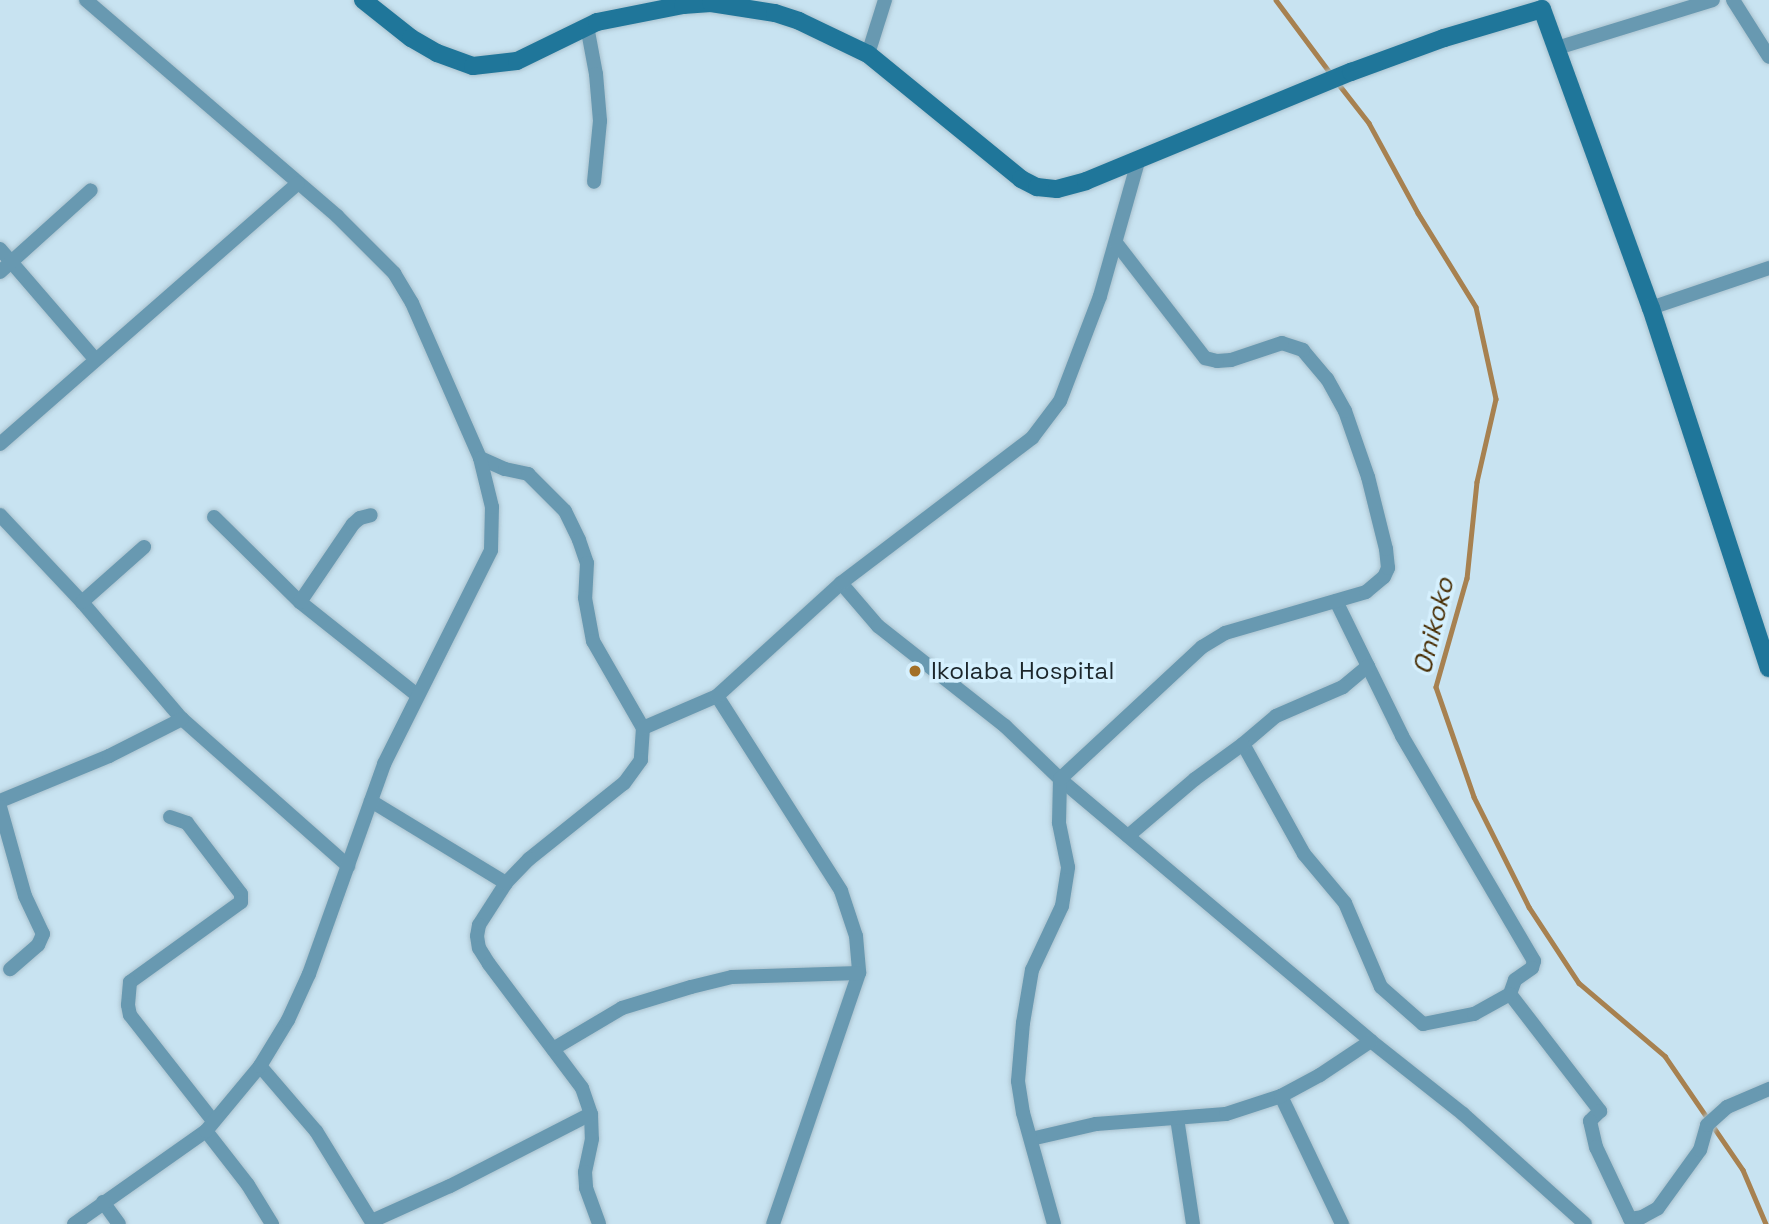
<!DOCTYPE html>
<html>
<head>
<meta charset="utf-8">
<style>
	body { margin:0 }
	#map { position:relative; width:1769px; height:1224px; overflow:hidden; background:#c8e3f1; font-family:"Space Grotesk",sans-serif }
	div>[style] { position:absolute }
	.stream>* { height:4.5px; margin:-2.25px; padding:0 2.25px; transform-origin:2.25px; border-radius:2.25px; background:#a78150 }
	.roads { filter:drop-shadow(0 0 2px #a9c1cd) drop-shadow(0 0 2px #a9c1cd) }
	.minor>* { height:14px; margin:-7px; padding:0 7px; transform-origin:7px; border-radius:7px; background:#6899b1 }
	.secondary>* { height:18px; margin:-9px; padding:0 9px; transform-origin:9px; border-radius:9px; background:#1f769a }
	.dots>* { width:19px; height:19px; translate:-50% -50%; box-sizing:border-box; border:4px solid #d5f0fe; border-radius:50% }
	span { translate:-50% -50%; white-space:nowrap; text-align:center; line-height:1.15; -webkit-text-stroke:7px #d5f0fe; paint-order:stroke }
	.poi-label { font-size:24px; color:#1c262b }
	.left { translate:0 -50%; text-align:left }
	.water-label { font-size:26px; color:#482d03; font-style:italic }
</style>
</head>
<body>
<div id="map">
	<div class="stream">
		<i style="left:1276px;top:0;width:94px;rotate:53.3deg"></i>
		<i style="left:1337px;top:82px;width:52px;rotate:52deg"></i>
		<i style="left:1369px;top:123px;width:102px;rotate:61.4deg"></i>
		<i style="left:1418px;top:213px;width:110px;rotate:58.3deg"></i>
		<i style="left:1476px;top:307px;width:94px;rotate:77.7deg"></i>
		<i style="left:1496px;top:399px;width:85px;rotate:102.9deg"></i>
		<i style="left:1477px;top:482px;width:97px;rotate:95.9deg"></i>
		<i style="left:1467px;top:578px;width:113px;rotate:105.9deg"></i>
		<i style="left:1436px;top:687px;width:116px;rotate:70.9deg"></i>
		<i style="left:1474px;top:797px;width:123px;rotate:63.4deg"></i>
		<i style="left:1529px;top:907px;width:91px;rotate:56.7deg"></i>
		<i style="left:1579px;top:983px;width:113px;rotate:40.3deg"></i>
		<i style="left:1665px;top:1056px;width:138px;rotate:55.6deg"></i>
		<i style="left:1743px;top:1170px;width:59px;rotate:66.9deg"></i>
	</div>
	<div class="roads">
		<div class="minor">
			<i style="left:86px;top:0;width:331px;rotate:40.7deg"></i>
			<i style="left:337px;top:216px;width:81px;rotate:45deg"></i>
			<i style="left:394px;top:273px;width:35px;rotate:59deg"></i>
			<i style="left:412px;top:303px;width:169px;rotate:66.3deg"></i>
			<i style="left:480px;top:458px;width:27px;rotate:24deg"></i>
			<i style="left:505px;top:469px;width:24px;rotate:12deg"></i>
			<i style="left:528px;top:474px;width:52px;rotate:45deg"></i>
			<i style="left:565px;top:511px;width:32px;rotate:64deg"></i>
			<i style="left:579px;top:540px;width:24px;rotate:71deg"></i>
			<i style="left:587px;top:563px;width:35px;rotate:93deg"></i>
			<i style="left:585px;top:598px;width:44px;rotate:79.5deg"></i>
			<i style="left:593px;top:641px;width:100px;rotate:60.1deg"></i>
			<i style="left:643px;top:728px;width:32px;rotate:94deg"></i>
			<i style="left:641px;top:760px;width:29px;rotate:126deg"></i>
			<i style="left:624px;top:783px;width:122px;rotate:141.3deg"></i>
			<i style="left:529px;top:859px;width:33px;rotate:134deg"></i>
			<i style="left:506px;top:883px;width:50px;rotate:122.7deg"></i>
			<i style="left:479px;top:925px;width:11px;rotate:100deg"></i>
			<i style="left:477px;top:936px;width:12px;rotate:81deg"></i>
			<i style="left:479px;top:948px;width:19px;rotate:58deg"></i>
			<i style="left:489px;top:964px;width:155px;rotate:53.1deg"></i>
			<i style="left:582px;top:1088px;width:28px;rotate:71deg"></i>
			<i style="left:591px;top:1114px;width:25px;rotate:88deg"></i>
			<i style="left:592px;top:1139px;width:34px;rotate:102deg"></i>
			<i style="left:585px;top:1172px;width:16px;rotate:86deg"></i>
			<i style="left:586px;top:1188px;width:38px;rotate:70deg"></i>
			<i style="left:1733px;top:0;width:67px;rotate:57.7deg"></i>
			<i style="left:587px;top:26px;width:49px;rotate:79.4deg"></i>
			<i style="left:596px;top:74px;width:47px;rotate:85.1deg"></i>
			<i style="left:600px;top:121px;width:61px;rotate:95.6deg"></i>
			<i style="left:1557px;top:48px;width:163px;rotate:-17.1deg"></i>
			<i style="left:868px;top:54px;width:57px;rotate:-72.5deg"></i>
			<i style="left:0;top:249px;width:144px;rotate:49.2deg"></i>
			<i style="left:0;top:272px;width:122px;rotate:-42deg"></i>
			<i style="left:1651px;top:308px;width:125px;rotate:-18.7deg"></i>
			<i style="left:0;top:444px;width:396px;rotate:-41.2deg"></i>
			<i style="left:0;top:515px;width:120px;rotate:46.7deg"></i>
			<i style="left:82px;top:602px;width:154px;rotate:49.5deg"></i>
			<i style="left:182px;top:719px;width:222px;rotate:41.5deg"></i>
			<i style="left:214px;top:517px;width:121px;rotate:44.7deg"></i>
			<i style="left:300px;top:602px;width:149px;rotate:38.5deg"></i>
			<i style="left:841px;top:583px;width:57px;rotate:49.3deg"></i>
			<i style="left:878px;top:626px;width:162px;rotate:38.2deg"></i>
			<i style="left:1005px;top:726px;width:76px;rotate:43.9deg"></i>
			<i style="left:1060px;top:779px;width:407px;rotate:40.1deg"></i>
			<i style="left:1371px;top:1041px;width:117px;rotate:38.4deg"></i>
			<i style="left:1463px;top:1114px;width:164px;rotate:42deg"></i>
			<i style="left:1336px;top:601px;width:150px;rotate:63.9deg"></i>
			<i style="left:1402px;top:736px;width:261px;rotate:59.6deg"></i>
			<i style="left:1534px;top:961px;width:7px;rotate:106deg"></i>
			<i style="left:1532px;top:968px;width:21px;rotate:145deg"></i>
			<i style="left:1515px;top:980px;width:15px;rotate:110deg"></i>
			<i style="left:1510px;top:994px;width:148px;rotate:52.4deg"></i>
			<i style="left:1600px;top:1111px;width:14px;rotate:135deg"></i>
			<i style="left:1590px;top:1121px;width:27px;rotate:77deg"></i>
			<i style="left:1596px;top:1147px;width:80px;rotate:64.7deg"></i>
			<i style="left:1630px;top:1219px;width:12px;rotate:-9deg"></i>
			<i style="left:1642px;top:1217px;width:18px;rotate:-29deg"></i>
			<i style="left:1658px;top:1208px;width:72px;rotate:-54.1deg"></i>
			<i style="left:1700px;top:1150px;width:26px;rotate:-74deg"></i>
			<i style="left:1707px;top:1125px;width:27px;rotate:-42deg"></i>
			<i style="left:1727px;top:1107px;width:46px;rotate:-23.2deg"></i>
			<i style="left:82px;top:602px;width:83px;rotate:-41.6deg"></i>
			<i style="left:300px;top:602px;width:94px;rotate:-55.8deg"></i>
			<i style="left:353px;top:524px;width:9px;rotate:-41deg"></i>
			<i style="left:360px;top:518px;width:11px;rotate:-15deg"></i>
			<i style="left:1368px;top:666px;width:33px;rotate:140deg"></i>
			<i style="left:1343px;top:687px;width:73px;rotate:156.6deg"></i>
			<i style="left:1276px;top:716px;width:43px;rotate:139.7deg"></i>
			<i style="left:1243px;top:744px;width:126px;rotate:61deg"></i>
			<i style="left:1304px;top:854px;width:64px;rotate:50.1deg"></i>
			<i style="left:1345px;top:903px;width:91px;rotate:66.8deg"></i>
			<i style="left:1381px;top:987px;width:56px;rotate:41.4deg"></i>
			<i style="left:1423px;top:1024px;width:52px;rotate:-11.1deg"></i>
			<i style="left:1474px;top:1014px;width:41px;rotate:-29.1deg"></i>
			<i style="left:717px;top:696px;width:231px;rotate:57.5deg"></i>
			<i style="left:841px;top:891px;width:47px;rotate:71.6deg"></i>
			<i style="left:856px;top:936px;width:37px;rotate:85deg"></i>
			<i style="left:859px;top:973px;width:265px;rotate:108.9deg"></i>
			<i style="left:643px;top:728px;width:81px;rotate:-23.4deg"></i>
			<i style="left:717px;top:696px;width:168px;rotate:-42.3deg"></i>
			<i style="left:841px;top:583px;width:240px;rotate:-37.2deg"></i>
			<i style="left:1032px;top:438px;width:46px;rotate:-52.9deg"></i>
			<i style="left:1060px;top:401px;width:112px;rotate:-69.1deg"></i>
			<i style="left:1100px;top:296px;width:143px;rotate:-74.2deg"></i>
			<i style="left:0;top:801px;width:118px;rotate:-22.4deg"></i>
			<i style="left:109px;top:756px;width:82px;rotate:-26.9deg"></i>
			<i style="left:371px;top:801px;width:158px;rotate:31.3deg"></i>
			<i style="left:0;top:807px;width:92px;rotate:74.3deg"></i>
			<i style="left:25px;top:896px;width:42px;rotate:64.7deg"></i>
			<i style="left:43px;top:934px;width:12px;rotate:114deg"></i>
			<i style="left:38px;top:945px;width:37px;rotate:139deg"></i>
			<i style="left:170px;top:817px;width:18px;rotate:19deg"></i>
			<i style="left:187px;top:823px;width:89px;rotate:52.7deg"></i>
			<i style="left:241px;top:894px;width:8px;rotate:90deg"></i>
			<i style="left:241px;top:902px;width:137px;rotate:144.2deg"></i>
			<i style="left:130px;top:982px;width:23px;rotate:95deg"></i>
			<i style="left:128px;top:1005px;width:10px;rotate:79deg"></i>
			<i style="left:130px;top:1015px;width:135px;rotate:51.9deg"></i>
			<i style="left:1128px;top:836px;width:88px;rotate:-40.4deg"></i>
			<i style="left:1195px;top:779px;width:59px;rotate:-36.1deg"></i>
			<i style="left:553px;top:1049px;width:80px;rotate:-30.7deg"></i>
			<i style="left:622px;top:1008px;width:72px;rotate:-16.9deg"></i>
			<i style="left:691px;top:987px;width:42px;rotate:-13.7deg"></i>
			<i style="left:732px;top:977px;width:127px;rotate:-1.8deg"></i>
			<i style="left:260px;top:1066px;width:86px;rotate:49.3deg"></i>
			<i style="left:316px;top:1131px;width:109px;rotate:58.5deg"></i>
			<i style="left:1281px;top:1096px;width:142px;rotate:64.5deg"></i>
			<i style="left:1177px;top:1118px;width:107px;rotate:81.4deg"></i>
			<i style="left:206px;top:1131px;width:68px;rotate:52.1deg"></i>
			<i style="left:248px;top:1185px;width:46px;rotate:58.4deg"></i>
			<i style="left:1031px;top:1139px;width:67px;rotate:-13deg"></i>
			<i style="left:1096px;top:1124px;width:130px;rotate:-4.4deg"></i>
			<i style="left:1226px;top:1114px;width:58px;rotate:-18.1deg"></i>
			<i style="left:1281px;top:1096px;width:44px;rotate:-28.3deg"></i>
			<i style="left:1320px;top:1075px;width:61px;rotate:-33.7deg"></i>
			<i style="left:103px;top:1202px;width:27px;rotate:54deg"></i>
			<i style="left:372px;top:1221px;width:85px;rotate:-24.2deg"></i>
			<i style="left:450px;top:1186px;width:158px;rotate:-27.1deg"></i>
			<i style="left:74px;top:1224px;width:161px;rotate:-35.2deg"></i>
			<i style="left:206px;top:1131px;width:85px;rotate:-50.3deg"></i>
			<i style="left:260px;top:1066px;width:54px;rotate:-58.7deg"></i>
			<i style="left:288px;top:1020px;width:51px;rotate:-65.5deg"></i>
			<i style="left:309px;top:974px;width:223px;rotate:-70.3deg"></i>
			<i style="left:384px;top:764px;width:239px;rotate:-63.4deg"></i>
			<i style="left:491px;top:550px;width:43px;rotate:-88.7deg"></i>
			<i style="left:492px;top:507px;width:50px;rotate:-103.8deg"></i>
			<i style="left:1054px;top:1224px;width:115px;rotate:-105.6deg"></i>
			<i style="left:1023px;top:1113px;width:32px;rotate:-99deg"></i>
			<i style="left:1018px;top:1081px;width:58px;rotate:-85.1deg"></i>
			<i style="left:1023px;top:1023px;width:54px;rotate:-80.4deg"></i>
			<i style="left:1032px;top:970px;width:71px;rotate:-64.9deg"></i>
			<i style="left:1062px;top:906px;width:39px;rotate:-81deg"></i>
			<i style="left:1068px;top:867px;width:45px;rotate:-101.6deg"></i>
			<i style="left:1059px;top:823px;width:44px;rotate:-88.7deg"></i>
			<i style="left:1060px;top:779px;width:194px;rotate:-42.9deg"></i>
			<i style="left:1202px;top:647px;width:27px;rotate:-31deg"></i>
			<i style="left:1225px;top:633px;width:147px;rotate:-16.2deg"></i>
			<i style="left:1366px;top:592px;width:23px;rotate:-40deg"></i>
			<i style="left:1384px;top:577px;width:10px;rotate:-66deg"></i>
			<i style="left:1388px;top:568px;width:19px;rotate:-96deg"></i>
			<i style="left:1386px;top:549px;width:74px;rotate:-104deg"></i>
			<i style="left:1368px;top:477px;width:70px;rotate:-109.2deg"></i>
			<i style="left:1345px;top:411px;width:37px;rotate:-119deg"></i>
			<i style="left:1327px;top:379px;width:38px;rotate:-130deg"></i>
			<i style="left:1303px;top:350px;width:22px;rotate:-162deg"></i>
			<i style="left:1282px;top:343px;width:54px;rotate:161.6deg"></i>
			<i style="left:1231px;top:360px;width:14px;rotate:176deg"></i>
			<i style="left:1217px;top:361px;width:12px;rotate:-166deg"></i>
			<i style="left:1205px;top:358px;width:145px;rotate:-127.7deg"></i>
		</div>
		<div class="secondary">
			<i style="left:363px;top:0;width:61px;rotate:38.4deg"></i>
			<i style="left:411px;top:38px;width:30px;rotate:30deg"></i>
			<i style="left:437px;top:53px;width:38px;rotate:20deg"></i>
			<i style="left:473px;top:66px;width:44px;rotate:-6.5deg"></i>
			<i style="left:517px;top:61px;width:89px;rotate:-26deg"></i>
			<i style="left:597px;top:22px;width:88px;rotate:-11.2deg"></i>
			<i style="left:683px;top:5px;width:28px;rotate:-4deg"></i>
			<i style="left:711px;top:3px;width:65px;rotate:8.9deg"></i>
			<i style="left:775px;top:13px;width:25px;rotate:18deg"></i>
			<i style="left:799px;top:21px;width:76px;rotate:25.6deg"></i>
			<i style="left:868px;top:54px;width:198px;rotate:39.2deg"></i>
			<i style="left:1021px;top:179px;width:18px;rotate:27deg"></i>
			<i style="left:1037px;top:187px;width:20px;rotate:6deg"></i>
			<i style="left:1057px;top:189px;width:30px;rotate:-15deg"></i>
			<i style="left:1086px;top:181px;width:287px;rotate:-22.4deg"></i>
			<i style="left:1351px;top:72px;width:99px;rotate:-20.1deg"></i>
			<i style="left:1444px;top:38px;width:102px;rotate:-16.5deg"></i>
			<i style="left:1542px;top:9px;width:318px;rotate:70deg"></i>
			<i style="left:1651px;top:308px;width:379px;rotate:71.9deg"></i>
		</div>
	</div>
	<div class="dots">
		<i style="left:915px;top:671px;background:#a37027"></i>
	</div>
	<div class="poi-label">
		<span class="left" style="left:931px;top:671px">Ikolaba Hospital</span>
	</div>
	<div class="water-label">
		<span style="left:1434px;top:626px;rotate:-76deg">Onikoko</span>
	</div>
</div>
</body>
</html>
